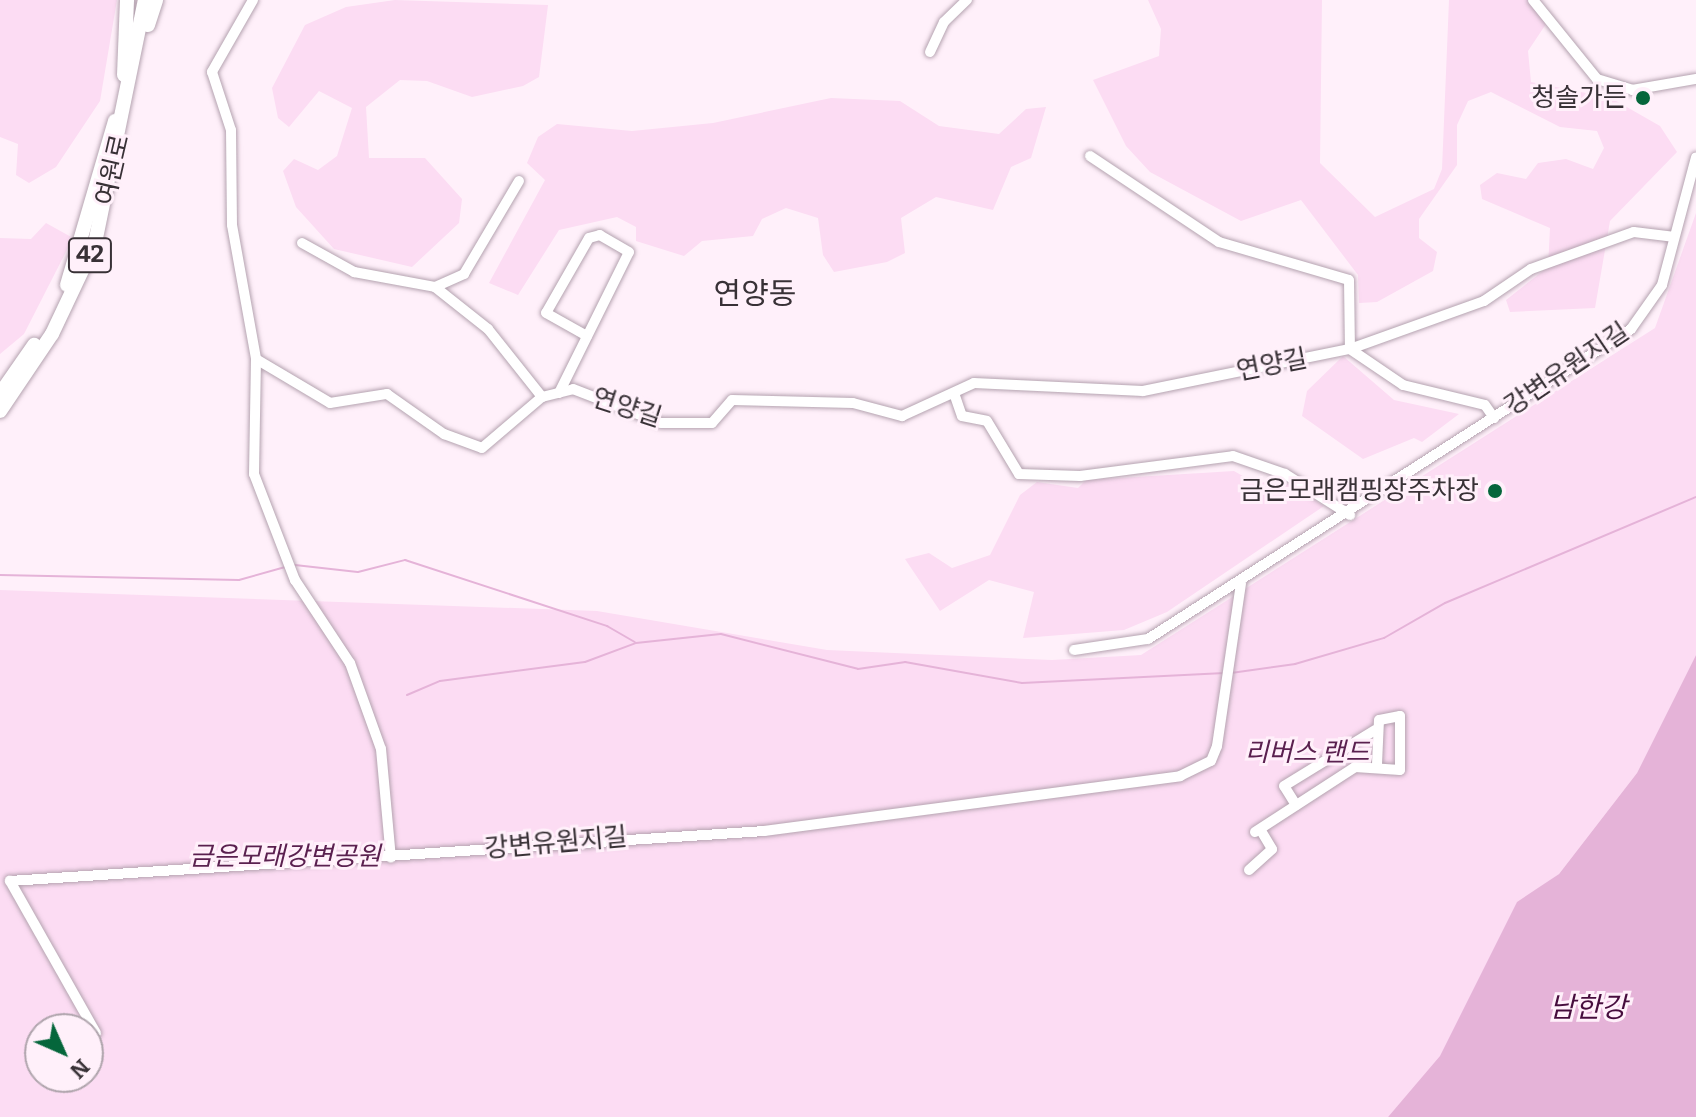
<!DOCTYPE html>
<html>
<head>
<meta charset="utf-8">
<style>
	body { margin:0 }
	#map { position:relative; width:1696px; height:1117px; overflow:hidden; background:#fff0fa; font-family:Bitter,"Noto Sans KR",serif }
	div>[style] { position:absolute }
	.green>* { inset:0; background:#fcdcf3 }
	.water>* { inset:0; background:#e5b3d8 }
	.stream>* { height:2px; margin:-1px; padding:0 1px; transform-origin:1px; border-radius:1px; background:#e5b3d8 }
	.roads { filter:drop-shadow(0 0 2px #b5a3b0) drop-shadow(0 0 2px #b5a3b0) }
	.minor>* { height:10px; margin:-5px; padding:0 5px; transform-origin:5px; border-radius:5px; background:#fff }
	.highway>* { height:14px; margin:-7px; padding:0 7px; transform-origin:7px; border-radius:7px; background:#fff }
	.dots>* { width:22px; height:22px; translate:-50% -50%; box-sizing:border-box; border:4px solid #fff0fa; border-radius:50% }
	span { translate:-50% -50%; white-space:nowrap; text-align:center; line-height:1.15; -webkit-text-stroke:6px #fff0fa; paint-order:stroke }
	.shield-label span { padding:2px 6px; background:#fff0fa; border:2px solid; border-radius:6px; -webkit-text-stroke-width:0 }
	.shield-label { font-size:24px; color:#383136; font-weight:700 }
	.poi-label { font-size:26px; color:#383136 }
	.right { translate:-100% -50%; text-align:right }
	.street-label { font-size:26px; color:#383136 }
	.park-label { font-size:26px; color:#5a204f; font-style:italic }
	.water-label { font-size:28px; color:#460c3d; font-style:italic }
	.quarter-label { font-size:30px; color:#383136 }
	.north { position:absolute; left:24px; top:1013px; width:80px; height:80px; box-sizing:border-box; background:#fff0fa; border:2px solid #afa4ac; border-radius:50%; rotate:135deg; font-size:22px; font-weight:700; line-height:32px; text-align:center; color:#383136 }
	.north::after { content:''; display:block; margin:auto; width:28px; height:36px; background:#05663b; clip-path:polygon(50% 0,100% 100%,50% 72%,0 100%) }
</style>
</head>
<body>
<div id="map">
	<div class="green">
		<i style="clip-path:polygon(0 0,117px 0,100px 101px,56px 167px,29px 183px,16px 175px,18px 144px,0 137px)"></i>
		<i style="clip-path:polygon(395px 0,548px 5px,539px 77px,523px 86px,472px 97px,427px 81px,400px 80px,366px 107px,369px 158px,425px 158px,462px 199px,459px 223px,412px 267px,334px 249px,296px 207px,283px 171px,294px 159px,318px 170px,337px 156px,352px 108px,319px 91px,289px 127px,278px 118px,272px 88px,305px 25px,346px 7px)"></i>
		<i style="clip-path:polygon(1148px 0,1322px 0,1320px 163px,1375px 217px,1434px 189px,1442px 169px,1449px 0,1529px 0,1546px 24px,1528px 51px,1531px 82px,1611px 98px,1660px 126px,1677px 152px,1610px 221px,1595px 308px,1510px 312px,1506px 300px,1548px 267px,1550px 228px,1482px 199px,1480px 185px,1497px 173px,1526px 179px,1538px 163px,1566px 159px,1593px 169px,1604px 148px,1597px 131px,1560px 127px,1491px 92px,1468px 101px,1457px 125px,1457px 165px,1419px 219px,1419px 238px,1437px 252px,1433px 271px,1377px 302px,1359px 303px,1358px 275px,1301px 200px,1241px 221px,1150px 172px,1126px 146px,1093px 80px,1159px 56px,1161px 29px)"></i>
		<i style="clip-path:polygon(831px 98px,900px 101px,939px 126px,999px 134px,1026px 109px,1046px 107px,1031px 158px,1011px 167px,993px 210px,936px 197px,901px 218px,905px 253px,887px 262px,834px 272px,823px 255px,818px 218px,786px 208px,762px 219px,753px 236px,702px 241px,684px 256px,636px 241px,636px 227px,617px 217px,559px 230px,518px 295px,489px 283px,545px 180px,527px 163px,538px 137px,557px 124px,632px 131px,713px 123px)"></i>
		<i style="clip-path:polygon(evenodd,1696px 213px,1696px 655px,1637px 773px,1559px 874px,1517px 903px,1441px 1056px,1388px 1117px,0 1117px,0 590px,597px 611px,827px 650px,1052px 660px,1141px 655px,1655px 328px,1696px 213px,40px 1029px,88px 1029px,88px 1077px,40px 1077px,40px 1029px)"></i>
		<i style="clip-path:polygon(46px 223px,73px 238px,24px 334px,0 354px,0 238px,31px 239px)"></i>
		<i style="clip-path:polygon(1343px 356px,1394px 400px,1459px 414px,1422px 442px,1414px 438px,1363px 459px,1302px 416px,1307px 391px)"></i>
		<i style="clip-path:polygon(1234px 471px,1255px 483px,1283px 481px,1324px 506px,1167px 612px,1124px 630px,1023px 638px,1034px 592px,989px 580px,940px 611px,905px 559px,929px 553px,952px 568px,990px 555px,1020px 495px,1037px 482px,1078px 488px,1086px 480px)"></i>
	</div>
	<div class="water">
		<i style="clip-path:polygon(1696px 655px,1696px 1117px,1388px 1117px,1440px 1056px,1517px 902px,1559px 874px,1637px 773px)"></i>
	</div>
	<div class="stream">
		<i style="left:295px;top:565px;width:63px;rotate:6.3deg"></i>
		<i style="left:358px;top:572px;width:49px;rotate:-14.3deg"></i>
		<i style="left:405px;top:560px;width:213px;rotate:18.1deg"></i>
		<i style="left:607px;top:626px;width:32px;rotate:30deg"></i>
		<i style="left:0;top:575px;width:239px;rotate:1.2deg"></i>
		<i style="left:239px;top:580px;width:48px;rotate:-15.8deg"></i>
		<i style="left:1231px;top:673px;width:65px;rotate:-8deg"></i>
		<i style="left:1295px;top:664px;width:93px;rotate:-16.3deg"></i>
		<i style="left:1384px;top:638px;width:70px;rotate:-29.8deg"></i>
		<i style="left:1445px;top:603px;width:272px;rotate:-22.9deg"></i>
		<i style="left:407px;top:695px;width:36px;rotate:-23deg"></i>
		<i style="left:440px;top:681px;width:146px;rotate:-7.5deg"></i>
		<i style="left:585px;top:662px;width:54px;rotate:-20.4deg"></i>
		<i style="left:636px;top:643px;width:85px;rotate:-6deg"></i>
		<i style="left:721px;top:634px;width:141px;rotate:14.3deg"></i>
		<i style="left:858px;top:669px;width:48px;rotate:-8.5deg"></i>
		<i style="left:905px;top:662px;width:119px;rotate:10.2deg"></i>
		<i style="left:1022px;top:683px;width:203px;rotate:-2.8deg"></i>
	</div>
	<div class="roads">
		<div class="minor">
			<i style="left:253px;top:0;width:83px;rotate:119.7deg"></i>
			<i style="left:212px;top:72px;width:61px;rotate:71.9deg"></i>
			<i style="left:231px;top:130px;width:95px;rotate:89.4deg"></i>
			<i style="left:232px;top:225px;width:136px;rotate:79.8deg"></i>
			<i style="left:256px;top:359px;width:86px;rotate:30.7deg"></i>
			<i style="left:330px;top:403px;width:58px;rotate:-9deg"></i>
			<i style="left:387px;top:394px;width:70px;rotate:35.1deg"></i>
			<i style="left:444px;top:434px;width:40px;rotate:20.2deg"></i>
			<i style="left:482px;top:448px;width:79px;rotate:-40.4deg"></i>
			<i style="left:542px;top:397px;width:32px;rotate:-14deg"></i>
			<i style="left:573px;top:389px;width:94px;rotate:21.1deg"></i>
			<i style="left:661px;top:423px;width:51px"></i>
			<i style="left:712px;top:423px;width:30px;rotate:-49deg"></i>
			<i style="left:732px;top:400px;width:121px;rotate:1.4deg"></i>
			<i style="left:853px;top:403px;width:51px;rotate:14.9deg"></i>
			<i style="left:902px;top:416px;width:79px;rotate:-24.6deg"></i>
			<i style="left:974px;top:383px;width:169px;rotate:2.7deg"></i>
			<i style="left:1143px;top:391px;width:211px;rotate:-11.5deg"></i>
			<i style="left:1350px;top:349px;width:142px;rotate:-19.7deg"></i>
			<i style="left:1484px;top:301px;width:57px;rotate:-34.2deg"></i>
			<i style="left:1531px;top:269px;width:109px;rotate:-19.8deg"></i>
			<i style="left:1634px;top:232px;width:39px;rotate:7deg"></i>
			<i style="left:1533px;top:0;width:102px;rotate:51deg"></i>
			<i style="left:1597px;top:79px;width:37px;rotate:17deg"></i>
			<i style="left:1632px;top:90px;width:65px;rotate:-9.8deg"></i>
			<i style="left:930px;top:52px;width:33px;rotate:-65deg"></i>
			<i style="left:944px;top:22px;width:32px;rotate:-44deg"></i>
			<i style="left:1090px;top:156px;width:155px;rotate:33.7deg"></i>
			<i style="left:1219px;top:242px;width:135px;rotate:16.3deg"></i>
			<i style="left:1349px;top:280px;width:69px;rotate:89.2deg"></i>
			<i style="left:1350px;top:349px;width:64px;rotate:34.2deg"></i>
			<i style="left:1403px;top:385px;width:84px;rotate:13.7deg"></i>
			<i style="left:1485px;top:405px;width:16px;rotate:55deg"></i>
			<i style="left:302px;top:243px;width:60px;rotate:29.1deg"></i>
			<i style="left:354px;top:272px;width:82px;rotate:10.5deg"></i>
			<i style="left:435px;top:287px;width:68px;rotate:38.4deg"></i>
			<i style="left:488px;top:329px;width:87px;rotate:51.5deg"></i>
			<i style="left:435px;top:287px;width:32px;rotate:-24deg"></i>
			<i style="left:464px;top:274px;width:108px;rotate:-59.4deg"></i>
			<i style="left:256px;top:359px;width:115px;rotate:91deg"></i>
			<i style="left:254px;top:474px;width:114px;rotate:68.9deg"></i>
			<i style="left:295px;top:580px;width:100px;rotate:56.5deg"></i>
			<i style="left:350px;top:663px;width:91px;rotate:70.2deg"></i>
			<i style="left:381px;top:749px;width:109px;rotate:84.8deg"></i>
			<i style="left:559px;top:393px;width:157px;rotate:-63.6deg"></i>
			<i style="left:629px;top:252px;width:34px;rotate:-150deg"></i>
			<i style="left:600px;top:235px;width:11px;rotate:165deg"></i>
			<i style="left:589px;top:238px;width:86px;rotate:119.8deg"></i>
			<i style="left:546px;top:313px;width:47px;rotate:29.3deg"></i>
			<i style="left:955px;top:396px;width:21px;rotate:71deg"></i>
			<i style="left:962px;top:416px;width:25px;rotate:11deg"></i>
			<i style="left:987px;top:421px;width:62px;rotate:58.9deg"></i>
			<i style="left:1019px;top:474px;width:61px;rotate:1.9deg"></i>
			<i style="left:1080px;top:476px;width:154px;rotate:-7.4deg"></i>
			<i style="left:1233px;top:456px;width:55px;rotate:19.1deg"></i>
			<i style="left:1285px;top:474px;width:77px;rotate:32.2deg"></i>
			<i style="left:1074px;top:650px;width:75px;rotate:-8.5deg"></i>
			<i style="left:1148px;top:639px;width:574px;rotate:-32.69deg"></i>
			<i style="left:1631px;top:329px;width:54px;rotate:-54.8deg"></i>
			<i style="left:1662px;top:285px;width:132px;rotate:-75.1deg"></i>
			<i style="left:1296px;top:805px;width:22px;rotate:-122deg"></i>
			<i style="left:1284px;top:786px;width:107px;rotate:-31.6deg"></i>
			<i style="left:1255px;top:832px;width:119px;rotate:-33deg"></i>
			<i style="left:1355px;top:767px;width:45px;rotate:3.8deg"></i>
			<i style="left:1400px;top:770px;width:54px;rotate:-90deg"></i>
			<i style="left:1400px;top:716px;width:21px;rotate:169deg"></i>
			<i style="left:1379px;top:720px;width:44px;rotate:92.6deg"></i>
			<i style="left:1249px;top:870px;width:31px;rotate:-42deg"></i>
			<i style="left:1272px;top:849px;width:23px;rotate:-121deg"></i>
			<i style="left:96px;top:1033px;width:175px;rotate:-119.5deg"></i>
			<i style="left:10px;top:881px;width:756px;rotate:-3.79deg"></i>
			<i style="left:764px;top:831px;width:420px;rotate:-7.5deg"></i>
			<i style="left:1180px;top:776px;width:34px;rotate:-26deg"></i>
			<i style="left:1211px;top:761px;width:16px;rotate:-68deg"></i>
			<i style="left:1217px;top:746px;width:165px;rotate:-81.6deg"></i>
		</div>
		<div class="highway">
			<i style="left:148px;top:25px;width:26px;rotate:-72deg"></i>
			<i style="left:124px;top:75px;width:75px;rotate:-87.7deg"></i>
			<i style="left:67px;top:285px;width:171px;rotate:-73.7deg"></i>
			<i style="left:0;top:394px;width:60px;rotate:-55.2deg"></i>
			<i style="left:0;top:411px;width:93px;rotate:-56deg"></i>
			<i style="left:52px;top:334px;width:101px;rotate:-64.7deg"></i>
			<i style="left:95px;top:243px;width:248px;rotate:-78.4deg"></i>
		</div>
	</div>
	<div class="dots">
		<i style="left:1643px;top:98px;background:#05663b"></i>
		<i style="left:1495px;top:491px;background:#05663b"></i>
	</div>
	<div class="shield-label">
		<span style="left:90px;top:255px">42</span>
	</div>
	<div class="poi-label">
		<span class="right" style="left:1627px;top:98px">청솔가든</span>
		<span class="right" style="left:1479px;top:491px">금은모래캠핑장주차장</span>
	</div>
	<div class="street-label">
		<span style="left:113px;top:170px;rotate:-77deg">여원로</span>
		<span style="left:1272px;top:365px;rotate:-11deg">연양길</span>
		<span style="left:1567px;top:369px;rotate:-34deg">강변유원지길</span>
		<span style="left:627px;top:408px;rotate:18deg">연양길</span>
		<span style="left:556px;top:843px;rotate:-5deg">강변유원지길</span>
	</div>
	<div class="park-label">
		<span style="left:1307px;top:753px">리버스 랜드</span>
		<span style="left:285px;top:857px">금은모래강변공원</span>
	</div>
	<div class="water-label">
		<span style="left:1588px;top:1008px">남한강</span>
	</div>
	<div class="quarter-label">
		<span style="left:755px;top:294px">연양동</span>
	</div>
	<div class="north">N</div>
</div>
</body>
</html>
